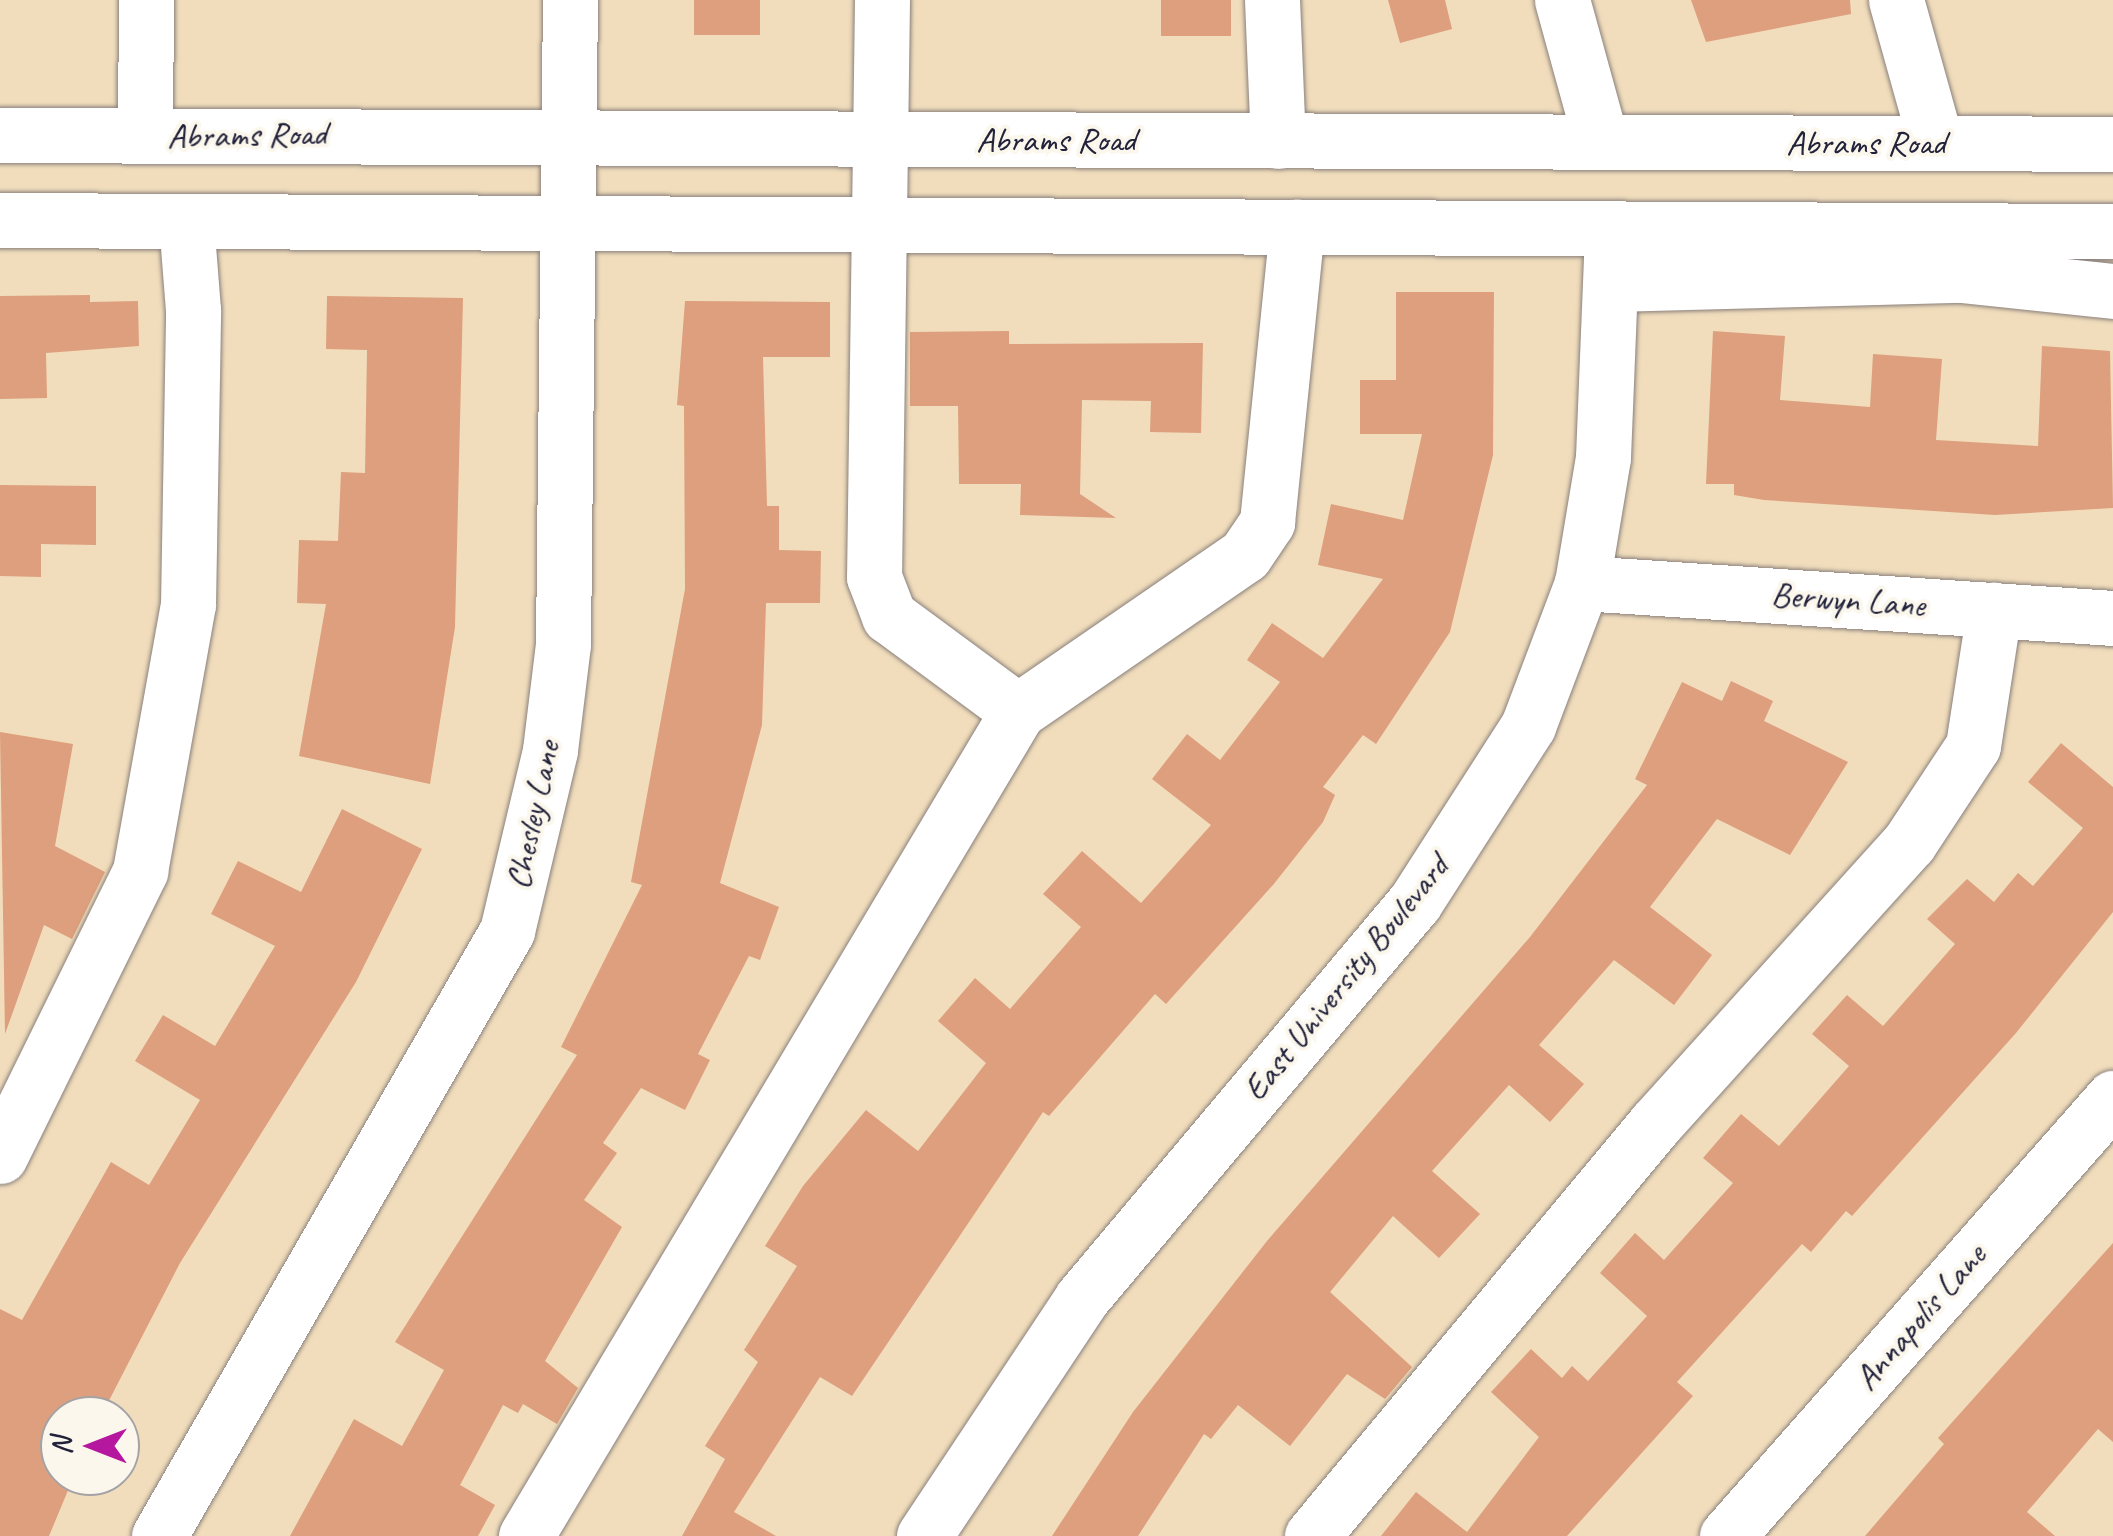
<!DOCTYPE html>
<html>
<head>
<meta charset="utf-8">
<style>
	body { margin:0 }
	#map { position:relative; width:2113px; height:1536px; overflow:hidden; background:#f1ddbc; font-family:Caveat,sans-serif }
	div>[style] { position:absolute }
	.building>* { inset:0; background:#dd9f7d; transform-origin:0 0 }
	.roads { filter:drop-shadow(0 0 2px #8a807c) drop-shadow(0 0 2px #8a807c) }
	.minor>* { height:55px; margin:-27.5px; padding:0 27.5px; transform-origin:27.5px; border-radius:27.5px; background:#fff }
	.major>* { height:55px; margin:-27.5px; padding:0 27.5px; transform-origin:27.5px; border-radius:27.5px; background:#fff }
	span { translate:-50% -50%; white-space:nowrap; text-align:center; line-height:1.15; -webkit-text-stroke:8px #fbf7ec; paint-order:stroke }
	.street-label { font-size:35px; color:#22223b }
	.north { position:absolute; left:40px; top:1396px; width:100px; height:100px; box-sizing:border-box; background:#fbf7ec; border:2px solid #a4a2a5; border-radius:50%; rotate:270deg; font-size:28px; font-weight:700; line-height:40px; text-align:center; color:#22223b }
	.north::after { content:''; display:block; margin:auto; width:35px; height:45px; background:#b5179e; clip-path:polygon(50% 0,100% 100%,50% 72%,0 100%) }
</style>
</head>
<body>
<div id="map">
	<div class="building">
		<i style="left:694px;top:0;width:66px;height:35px"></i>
		<i style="left:1161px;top:0;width:70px;height:36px"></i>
		<i style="clip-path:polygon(1388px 0,1445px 0,1452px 29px,1400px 43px)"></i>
		<i style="clip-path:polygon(1691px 0,1850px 0,1851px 14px,1706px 42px)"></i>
		<i style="clip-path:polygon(1396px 292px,1494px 292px,1493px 455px,1450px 632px,1376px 744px,1363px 735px,1323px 787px,1335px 795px,1323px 822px,1273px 885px,1166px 1004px,1155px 994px,1049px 1116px,1043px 1112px,852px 1396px,820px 1377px,734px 1512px,776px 1536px,682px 1536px,725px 1459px,705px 1446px,758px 1362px,744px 1350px,797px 1266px,765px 1246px,803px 1186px,866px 1110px,918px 1151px,986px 1063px,938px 1021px,975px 978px,1010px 1009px,1081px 927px,1043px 894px,1082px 851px,1141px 903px,1211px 825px,1152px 779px,1187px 734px,1220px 760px,1280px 682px,1247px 660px,1272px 623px,1323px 658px,1383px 579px,1318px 565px,1331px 504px,1403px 520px,1422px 434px,1360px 434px,1360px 380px,1396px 380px)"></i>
		<i style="clip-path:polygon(90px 295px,90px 302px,138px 301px,139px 346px,46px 353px,47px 398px,0 399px,0 296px)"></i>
		<i style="clip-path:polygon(327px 296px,463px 298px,455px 627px,430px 784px,299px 756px,326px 604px,297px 603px,299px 540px,338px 541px,341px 472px,365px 473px,367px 350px,326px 349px)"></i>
		<i style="clip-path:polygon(685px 301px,830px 302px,830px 357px,763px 357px,767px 506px,779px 506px,779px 550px,821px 551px,820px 603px,766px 603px,762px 725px,720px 883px,779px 907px,760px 960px,749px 956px,698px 1054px,710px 1060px,685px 1110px,641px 1088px,603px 1143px,617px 1153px,584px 1200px,622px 1227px,545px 1361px,578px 1388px,557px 1424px,523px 1404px,518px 1413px,503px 1405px,460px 1485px,495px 1505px,478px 1536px,290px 1536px,354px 1419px,402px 1446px,444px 1370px,395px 1342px,577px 1055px,561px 1047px,642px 885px,631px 882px,685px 589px,684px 406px,677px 405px)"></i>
		<i style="clip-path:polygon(1009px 331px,1009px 344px,1203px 343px,1201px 433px,1150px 432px,1151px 401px,1082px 400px,1080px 494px,1116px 518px,1020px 515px,1021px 484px,959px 484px,958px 406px,910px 406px,910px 332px)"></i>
		<i style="clip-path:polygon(1713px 331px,1785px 336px,1780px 400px,1870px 407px,1873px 354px,1942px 359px,1936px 440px,2038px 446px,2042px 346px,2110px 351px,2113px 508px,1995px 515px,1764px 500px,1734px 495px,1734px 484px,1706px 484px)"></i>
		<i style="clip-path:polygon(0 485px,96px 486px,96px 545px,41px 544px,41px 577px,0 576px)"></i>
		<i style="clip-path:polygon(1731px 681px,1773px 701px,1764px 721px,1848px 762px,1790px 855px,1717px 819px,1650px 907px,1712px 955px,1674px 1005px,1614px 960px,1539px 1045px,1584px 1084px,1550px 1122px,1509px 1085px,1432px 1171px,1480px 1214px,1439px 1258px,1393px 1216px,1330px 1292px,1412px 1367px,1385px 1399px,1347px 1374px,1290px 1446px,1238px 1405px,1211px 1439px,1204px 1434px,1138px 1536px,1052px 1536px,1133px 1412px,1267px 1241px,1530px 937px,1647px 785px,1635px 779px,1682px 682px,1722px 701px)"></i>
		<i style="clip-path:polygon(0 732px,73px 744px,55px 846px,105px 872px,72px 939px,44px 925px,5px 1034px)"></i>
		<i style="clip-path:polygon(2061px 743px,2113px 787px,2113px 912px,2016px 1033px,1852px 1216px,1846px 1211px,1811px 1252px,1802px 1244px,1677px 1382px,1693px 1396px,1567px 1536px,1381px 1536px,1416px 1492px,1467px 1532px,1539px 1437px,1491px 1392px,1531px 1349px,1562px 1378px,1572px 1366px,1588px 1381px,1647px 1316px,1600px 1273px,1635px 1233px,1664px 1260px,1733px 1183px,1703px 1158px,1741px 1114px,1779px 1146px,1849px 1066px,1812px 1034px,1847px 995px,1883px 1026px,1955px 944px,1927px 919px,1967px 879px,1994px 902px,2018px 873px,2033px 886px,2083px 828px,2028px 782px)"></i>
		<i style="clip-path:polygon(342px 809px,422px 849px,356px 982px,180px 1263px,101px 1416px,60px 1416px,60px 1476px,74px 1476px,49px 1536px,0 1536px,0 1309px,22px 1320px,111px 1162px,149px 1185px,200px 1100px,135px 1061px,163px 1015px,215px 1046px,275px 946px,211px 914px,238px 861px,301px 892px)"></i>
		<i style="clip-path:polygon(2113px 1243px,2113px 1442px,2098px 1429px,2027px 1512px,2055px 1536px,1865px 1536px,1944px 1444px,1938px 1438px)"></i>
	</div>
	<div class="roads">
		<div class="minor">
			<i style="left:882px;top:0;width:577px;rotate:90.79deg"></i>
			<i style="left:874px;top:577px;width:42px;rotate:69deg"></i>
			<i style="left:889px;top:616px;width:160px;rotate:36.4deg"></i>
			<i style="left:1272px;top:0;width:141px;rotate:87.6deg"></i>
			<i style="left:1562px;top:0;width:147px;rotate:74.6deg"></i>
			<i style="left:1896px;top:0;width:148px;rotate:74.4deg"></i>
			<i style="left:145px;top:136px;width:136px;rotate:-89.6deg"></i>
			<i style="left:1612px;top:284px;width:349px;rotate:-1.5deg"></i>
			<i style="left:1961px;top:275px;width:153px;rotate:6deg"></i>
			<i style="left:1582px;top:583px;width:532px;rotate:3.77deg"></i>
			<i style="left:0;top:1156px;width:318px;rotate:-63.8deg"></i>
			<i style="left:140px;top:871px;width:270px;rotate:-79.8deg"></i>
			<i style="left:188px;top:605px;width:295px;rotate:-89deg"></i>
			<i style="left:193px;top:310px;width:89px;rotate:-94.5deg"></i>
			<i style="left:159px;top:1536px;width:698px;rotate:-60.09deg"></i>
			<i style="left:507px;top:931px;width:186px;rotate:-76.6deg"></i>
			<i style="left:550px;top:750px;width:107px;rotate:-83deg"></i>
			<i style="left:563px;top:644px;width:644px;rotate:-89.38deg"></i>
			<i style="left:526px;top:1536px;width:961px;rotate:-59.19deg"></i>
			<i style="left:1018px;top:711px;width:275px;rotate:-34.5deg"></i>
			<i style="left:1245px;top:555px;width:40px;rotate:-56deg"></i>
			<i style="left:1267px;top:522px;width:297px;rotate:-84.2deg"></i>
			<i style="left:924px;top:1536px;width:286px;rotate:-56.4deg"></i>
			<i style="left:1082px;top:1298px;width:517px;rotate:-49.94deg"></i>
			<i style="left:1415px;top:902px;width:209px;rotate:-57.3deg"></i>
			<i style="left:1528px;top:726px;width:153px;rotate:-69.3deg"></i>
			<i style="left:1582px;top:583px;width:128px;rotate:-80.5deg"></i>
			<i style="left:1603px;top:457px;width:228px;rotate:-87.7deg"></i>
			<i style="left:1312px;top:1536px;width:536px;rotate:-50.22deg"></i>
			<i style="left:1655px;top:1124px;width:379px;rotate:-47.9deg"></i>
			<i style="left:1909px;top:843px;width:116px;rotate:-56.6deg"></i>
			<i style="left:1973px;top:746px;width:138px;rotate:-81.2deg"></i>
			<i style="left:1727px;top:1536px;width:584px;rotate:-48.61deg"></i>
		</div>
		<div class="major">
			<i style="left:0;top:135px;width:2113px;rotate:0.24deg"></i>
			<i style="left:0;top:220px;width:2113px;rotate:0.3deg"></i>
		</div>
	</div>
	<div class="street-label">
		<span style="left:247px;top:135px;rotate:-1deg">Abrams Road</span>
		<span style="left:1056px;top:140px">Abrams Road</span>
		<span style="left:1866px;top:143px">Abrams Road</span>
		<span style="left:1848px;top:600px;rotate:4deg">Berwyn Lane</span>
		<span style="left:533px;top:815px;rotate:-78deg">Chesley Lane</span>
		<span style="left:1346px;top:978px;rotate:-51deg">East University Boulevard</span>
		<span style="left:1920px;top:1317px;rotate:-49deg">Annapolis Lane</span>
	</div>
	<div class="north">N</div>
</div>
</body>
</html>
